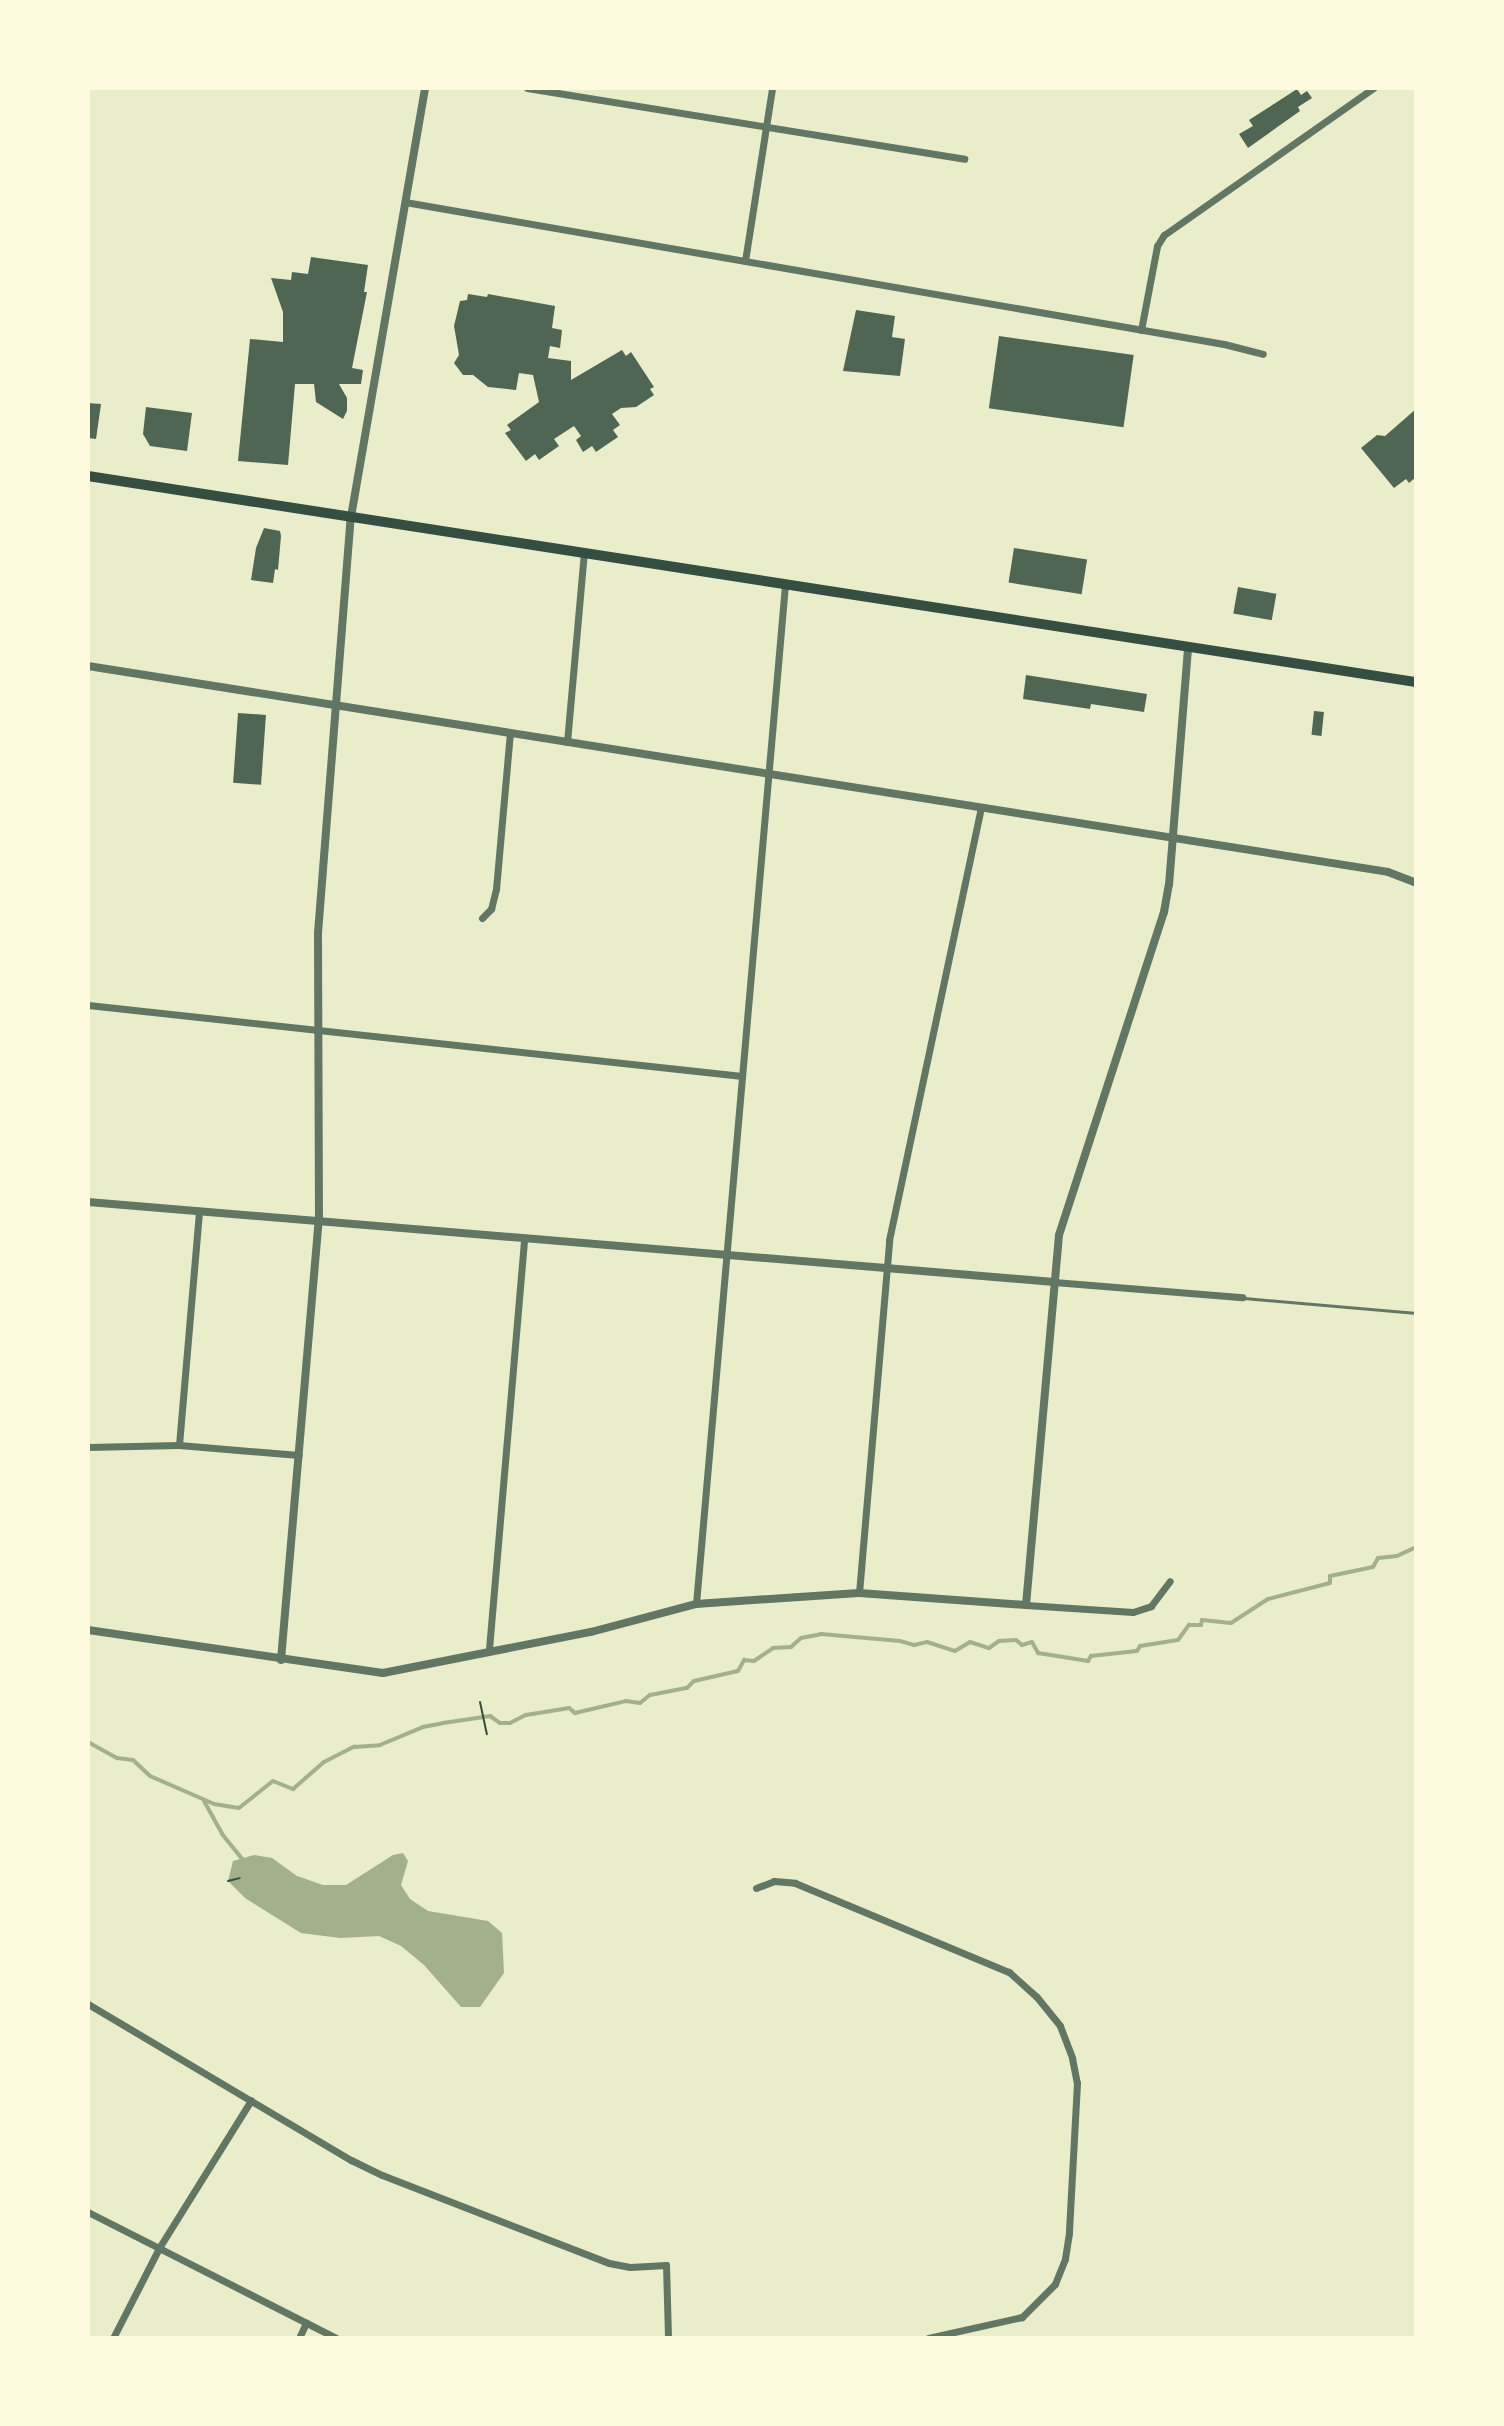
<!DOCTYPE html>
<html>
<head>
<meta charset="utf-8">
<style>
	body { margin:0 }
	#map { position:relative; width:1504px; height:2426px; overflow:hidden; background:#e9edc9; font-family:Inter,sans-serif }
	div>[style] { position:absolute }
	.water>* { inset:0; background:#a3b18a }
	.stream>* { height:4px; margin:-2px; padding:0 2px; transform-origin:2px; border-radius:2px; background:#a3b18a }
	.building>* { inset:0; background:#4f6655; transform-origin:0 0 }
	.path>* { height:2px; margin:-1px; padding:0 1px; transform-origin:1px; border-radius:1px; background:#344e41 }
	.service>* { height:3px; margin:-1.5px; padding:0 1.5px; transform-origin:1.5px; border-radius:1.5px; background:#617663 }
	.minor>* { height:7px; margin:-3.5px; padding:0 3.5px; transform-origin:3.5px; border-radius:3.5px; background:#617663 }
	.tertiary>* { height:8px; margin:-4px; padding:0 4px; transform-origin:4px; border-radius:4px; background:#617663 }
	.primary>* { height:10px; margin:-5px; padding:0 5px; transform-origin:5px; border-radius:5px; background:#344e41 }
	span { translate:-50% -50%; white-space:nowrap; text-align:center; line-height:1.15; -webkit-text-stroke:7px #fefae0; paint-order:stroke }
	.frame { position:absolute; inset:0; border:90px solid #fefae0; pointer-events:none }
</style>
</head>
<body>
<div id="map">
	<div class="water">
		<i style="clip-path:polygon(403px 1853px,408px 1861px,401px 1885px,410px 1899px,428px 1911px,488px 1921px,502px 1933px,504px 1973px,480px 2007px,461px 2007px,424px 1965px,401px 1946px,379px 1936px,340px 1938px,301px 1933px,245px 1898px,228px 1881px,233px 1861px,254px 1855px,272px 1858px,297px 1876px,323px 1885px,346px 1885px,393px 1855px)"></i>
	</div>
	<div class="stream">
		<i style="left:88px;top:1742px;width:33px;rotate:29deg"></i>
		<i style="left:117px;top:1758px;width:16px;rotate:7deg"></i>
		<i style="left:133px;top:1760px;width:23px;rotate:43deg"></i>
		<i style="left:150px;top:1776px;width:70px;rotate:23.6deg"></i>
		<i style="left:214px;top:1804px;width:25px;rotate:9deg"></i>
		<i style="left:239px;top:1808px;width:43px;rotate:-38.5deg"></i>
		<i style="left:273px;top:1781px;width:22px;rotate:22deg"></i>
		<i style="left:293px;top:1789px;width:41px;rotate:-41.1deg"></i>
		<i style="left:324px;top:1762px;width:34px;rotate:-27deg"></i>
		<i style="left:354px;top:1747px;width:26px;rotate:-4deg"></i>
		<i style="left:380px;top:1745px;width:47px;rotate:-22.7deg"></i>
		<i style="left:423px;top:1727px;width:20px;rotate:-11deg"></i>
		<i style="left:443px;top:1723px;width:48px;rotate:-8.5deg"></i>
		<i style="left:490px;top:1716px;width:12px;rotate:35deg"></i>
		<i style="left:500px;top:1723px;width:10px"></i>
		<i style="left:510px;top:1723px;width:18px;rotate:-27deg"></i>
		<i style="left:526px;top:1715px;width:44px;rotate:-9.2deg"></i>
		<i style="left:569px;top:1708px;width:8px;rotate:40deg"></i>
		<i style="left:575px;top:1713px;width:52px;rotate:-13.2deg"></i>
		<i style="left:626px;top:1701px;width:14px;rotate:8deg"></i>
		<i style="left:640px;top:1703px;width:13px;rotate:-39deg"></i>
		<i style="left:650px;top:1695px;width:38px;rotate:-11deg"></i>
		<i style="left:687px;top:1688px;width:10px;rotate:-45deg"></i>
		<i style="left:694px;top:1681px;width:45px;rotate:-12.8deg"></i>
		<i style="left:738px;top:1671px;width:13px;rotate:-61deg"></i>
		<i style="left:744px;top:1660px;width:10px;rotate:6deg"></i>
		<i style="left:754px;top:1661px;width:23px;rotate:-34deg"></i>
		<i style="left:773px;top:1648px;width:18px;rotate:-3deg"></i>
		<i style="left:791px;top:1647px;width:13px;rotate:-42deg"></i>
		<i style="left:801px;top:1638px;width:20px;rotate:-11deg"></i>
		<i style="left:821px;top:1634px;width:79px;rotate:5.1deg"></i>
		<i style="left:900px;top:1641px;width:15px;rotate:16deg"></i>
		<i style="left:914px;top:1645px;width:13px;rotate:-13deg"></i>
		<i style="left:927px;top:1642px;width:29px;rotate:18deg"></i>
		<i style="left:955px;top:1651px;width:17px;rotate:-31deg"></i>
		<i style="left:970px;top:1642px;width:20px;rotate:18deg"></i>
		<i style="left:989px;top:1648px;width:12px;rotate:-35deg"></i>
		<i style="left:999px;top:1641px;width:17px;rotate:-3deg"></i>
		<i style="left:1016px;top:1640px;width:8px;rotate:40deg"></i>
		<i style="left:1022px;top:1645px;width:10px;rotate:-17deg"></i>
		<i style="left:1032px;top:1642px;width:13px;rotate:61deg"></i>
		<i style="left:1038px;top:1653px;width:51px;rotate:9.1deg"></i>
		<i style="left:1088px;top:1661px;width:6px;rotate:-59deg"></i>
		<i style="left:1091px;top:1656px;width:46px;rotate:-6.2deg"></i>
		<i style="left:1137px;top:1651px;width:6px;rotate:-59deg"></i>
		<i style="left:1140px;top:1646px;width:38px;rotate:-9deg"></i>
		<i style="left:1178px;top:1640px;width:19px;rotate:-54deg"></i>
		<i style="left:1189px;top:1625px;width:12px"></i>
		<i style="left:1201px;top:1625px;width:5px;rotate:-79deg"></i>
		<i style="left:1202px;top:1620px;width:29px;rotate:6deg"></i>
		<i style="left:1231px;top:1623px;width:44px;rotate:-33deg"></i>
		<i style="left:1268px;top:1599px;width:64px;rotate:-14.5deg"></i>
		<i style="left:1330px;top:1583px;width:7px;rotate:-90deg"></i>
		<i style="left:1330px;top:1576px;width:44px;rotate:-11.8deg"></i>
		<i style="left:1373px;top:1567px;width:10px;rotate:-61deg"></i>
		<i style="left:1378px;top:1558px;width:19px;rotate:-6deg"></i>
		<i style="left:1397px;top:1556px;width:21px;rotate:-25deg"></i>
		<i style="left:204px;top:1801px;width:38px;rotate:61deg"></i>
		<i style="left:222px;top:1834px;width:32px;rotate:51deg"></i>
	</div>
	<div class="building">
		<i style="clip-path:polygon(1297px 89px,1301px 95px,1307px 91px,1312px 98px,1298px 107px,1300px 111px,1248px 148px,1239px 134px,1253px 126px,1249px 120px)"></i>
		<i style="clip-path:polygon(311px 257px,368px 265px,364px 292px,367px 292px,352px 368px,363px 370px,361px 384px,339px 384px,347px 398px,347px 411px,343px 419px,316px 402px,314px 384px,295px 384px,288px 465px,238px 461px,250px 339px,283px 342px,283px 312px,271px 278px,291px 280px,292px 272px,308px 274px)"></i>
		<i style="clip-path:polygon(468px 294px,487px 297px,488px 294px,555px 306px,552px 328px,562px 330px,560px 348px,550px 346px,548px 358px,571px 361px,571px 380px,622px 350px,626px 356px,631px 352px,654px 387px,650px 389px,654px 395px,636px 407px,621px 408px,612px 414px,620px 425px,613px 430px,618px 437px,596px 452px,592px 446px,583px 452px,576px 440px,581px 436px,574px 426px,554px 439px,559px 446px,539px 460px,535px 454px,526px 461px,505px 433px,511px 430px,507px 425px,539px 402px,533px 375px,519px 373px,516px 390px,488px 387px,473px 375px,463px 375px,454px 363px,459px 355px,454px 326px,460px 301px,467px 300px)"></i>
		<i style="clip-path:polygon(856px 310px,895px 316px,892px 337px,905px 339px,900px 376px,843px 371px)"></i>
		<i style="left:999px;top:336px;width:136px;height:73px;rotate:8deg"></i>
		<i style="clip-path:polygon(88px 403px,101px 404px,96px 439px,88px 438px)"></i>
		<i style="clip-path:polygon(146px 407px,192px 413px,187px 451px,150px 446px,143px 434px)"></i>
		<i style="clip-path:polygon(1416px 409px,1416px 477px,1409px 483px,1406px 479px,1394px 488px,1361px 448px,1377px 435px,1385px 436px)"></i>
		<i style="clip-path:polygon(264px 528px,280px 531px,281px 536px,278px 570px,275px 569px,273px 583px,251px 580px,256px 548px)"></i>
		<i style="left:1014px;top:548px;width:74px;height:35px;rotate:9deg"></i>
		<i style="left:1238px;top:587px;width:39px;height:27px;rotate:10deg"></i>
		<i style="clip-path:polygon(1026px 675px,1147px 694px,1144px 712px,1091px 704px,1090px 709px,1023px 699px)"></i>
		<i style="left:1314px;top:711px;width:10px;height:24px;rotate:6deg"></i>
		<i style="left:238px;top:713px;width:28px;height:70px;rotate:4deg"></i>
	</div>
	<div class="path">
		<i style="left:480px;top:1702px;width:33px;rotate:78deg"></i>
		<i style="left:228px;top:1881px;width:12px;rotate:-14deg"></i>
	</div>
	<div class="service">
		<i style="left:1244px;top:1298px;width:173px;rotate:5deg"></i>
	</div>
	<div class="minor">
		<i style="left:527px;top:88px;width:443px;rotate:9.2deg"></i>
		<i style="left:405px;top:202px;width:831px;rotate:9.84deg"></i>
		<i style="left:1224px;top:344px;width:40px;rotate:14.4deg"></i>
		<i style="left:745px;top:261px;width:175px;rotate:-81.1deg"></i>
		<i style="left:1141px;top:330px;width:86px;rotate:-79.2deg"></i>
		<i style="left:1157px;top:246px;width:13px;rotate:-58deg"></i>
		<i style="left:1164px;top:235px;width:256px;rotate:-35.1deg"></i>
		<i style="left:567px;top:742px;width:190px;rotate:-84.9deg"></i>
		<i style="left:482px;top:918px;width:13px;rotate:-45deg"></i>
		<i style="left:491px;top:909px;width:21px;rotate:-76deg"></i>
		<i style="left:496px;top:889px;width:157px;rotate:-84.9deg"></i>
		<i style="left:88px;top:1005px;width:658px;rotate:6.2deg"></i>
		<i style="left:1054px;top:1282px;width:189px;rotate:4.6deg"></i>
		<i style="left:179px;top:1445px;width:235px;rotate:-85.1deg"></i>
		<i style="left:88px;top:1447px;width:91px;rotate:-1.3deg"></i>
		<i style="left:179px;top:1445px;width:120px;rotate:4.8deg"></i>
		<i style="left:859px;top:1593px;width:354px;rotate:-85.1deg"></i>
		<i style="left:889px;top:1240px;width:442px;rotate:-78deg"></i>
		<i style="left:696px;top:1604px;width:1024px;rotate:-85.01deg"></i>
		<i style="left:1026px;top:1605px;width:107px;rotate:3.7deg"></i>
		<i style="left:1133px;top:1612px;width:19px;rotate:-18deg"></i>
		<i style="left:1151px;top:1606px;width:31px;rotate:-53deg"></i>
		<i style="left:489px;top:1649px;width:412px;rotate:-85.1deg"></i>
		<i style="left:756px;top:1888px;width:19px;rotate:-21deg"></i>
		<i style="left:774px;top:1881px;width:21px;rotate:5deg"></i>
		<i style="left:795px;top:1883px;width:232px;rotate:22.6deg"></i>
		<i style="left:1009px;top:1972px;width:36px;rotate:42deg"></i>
		<i style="left:1036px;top:1996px;width:38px;rotate:51deg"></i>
		<i style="left:1060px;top:2026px;width:34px;rotate:69deg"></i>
		<i style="left:1072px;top:2058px;width:25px;rotate:79deg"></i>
		<i style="left:1077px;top:2083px;width:150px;rotate:93.1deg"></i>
		<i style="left:1069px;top:2233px;width:26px;rotate:99deg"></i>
		<i style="left:1065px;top:2259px;width:27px;rotate:112deg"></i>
		<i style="left:1055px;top:2284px;width:47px;rotate:135deg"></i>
		<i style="left:1022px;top:2317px;width:96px;rotate:167.4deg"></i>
		<i style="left:88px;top:2004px;width:306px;rotate:30.7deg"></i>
		<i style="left:351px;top:2160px;width:34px;rotate:26deg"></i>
		<i style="left:382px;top:2175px;width:243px;rotate:21.2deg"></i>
		<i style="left:609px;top:2263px;width:21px;rotate:11deg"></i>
		<i style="left:630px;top:2267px;width:36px;rotate:-3deg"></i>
		<i style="left:666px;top:2265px;width:73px;rotate:88.4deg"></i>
		<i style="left:88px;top:2212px;width:278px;rotate:26.9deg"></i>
		<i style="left:113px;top:2338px;width:101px;rotate:-62.9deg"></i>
		<i style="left:159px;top:2248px;width:174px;rotate:-58.1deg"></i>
		<i style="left:299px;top:2338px;width:17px;rotate:-65deg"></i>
	</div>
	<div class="tertiary">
		<i style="left:88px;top:666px;width:1316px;rotate:9deg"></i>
		<i style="left:1388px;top:872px;width:30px;rotate:21deg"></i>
		<i style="left:88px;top:1202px;width:969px;rotate:4.73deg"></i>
		<i style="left:88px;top:1630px;width:298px;rotate:8.3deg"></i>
		<i style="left:383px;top:1673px;width:212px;rotate:-11.2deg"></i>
		<i style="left:591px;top:1632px;width:109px;rotate:-14.9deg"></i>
		<i style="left:696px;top:1604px;width:163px;rotate:-3.9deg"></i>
		<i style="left:859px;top:1593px;width:167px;rotate:4.1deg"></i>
		<i style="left:1026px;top:1605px;width:371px;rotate:-84.9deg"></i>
		<i style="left:1059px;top:1235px;width:340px;rotate:-72deg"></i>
		<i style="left:1164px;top:912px;width:27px;rotate:-80deg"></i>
		<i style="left:1169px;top:885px;width:239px;rotate:-85.4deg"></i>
		<i style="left:281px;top:1660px;width:441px;rotate:-85.1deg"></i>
		<i style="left:319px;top:1221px;width:288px;rotate:-90.2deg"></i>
		<i style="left:318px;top:933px;width:417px;rotate:-85.5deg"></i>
		<i style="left:351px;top:517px;width:435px;rotate:-80.2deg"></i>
	</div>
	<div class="primary">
		<i style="left:88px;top:476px;width:1344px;rotate:8.82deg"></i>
	</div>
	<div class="frame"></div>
</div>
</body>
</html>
